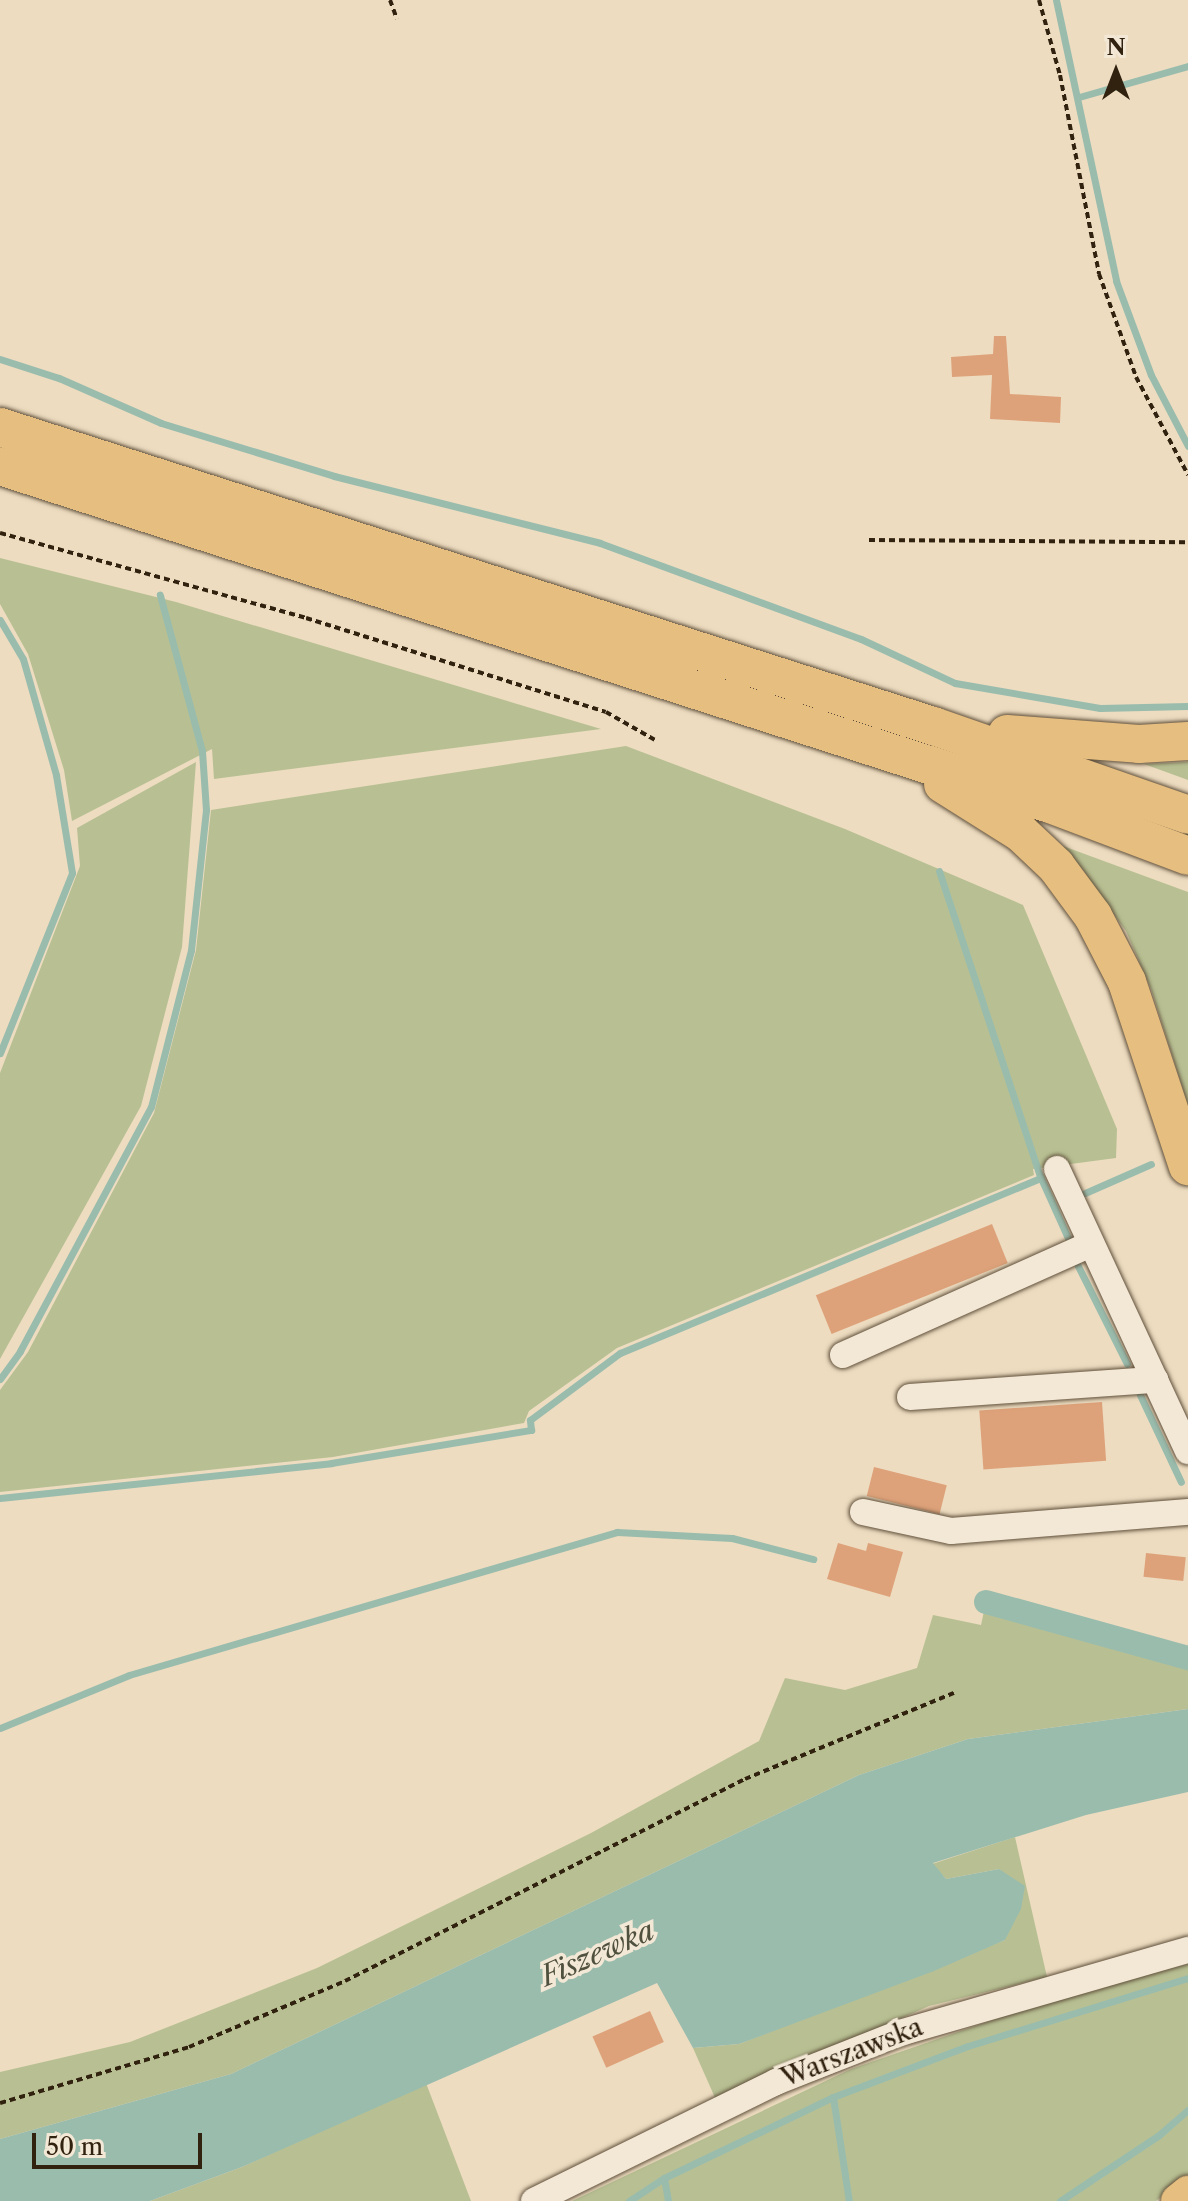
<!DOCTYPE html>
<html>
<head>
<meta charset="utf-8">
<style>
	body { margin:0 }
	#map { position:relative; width:1188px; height:2201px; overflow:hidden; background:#eddcc0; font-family:"Libre Caslon Text",serif }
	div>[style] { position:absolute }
	.green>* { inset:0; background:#b8c093 }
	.water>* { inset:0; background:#9abcad }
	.stream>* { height:7px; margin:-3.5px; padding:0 3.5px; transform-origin:3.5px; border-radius:3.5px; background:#9abcad }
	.canal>* { height:24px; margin:-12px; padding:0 12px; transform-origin:12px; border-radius:12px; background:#9abcad }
	.building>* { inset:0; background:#dea27a; transform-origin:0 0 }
	.path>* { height:4px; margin-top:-2px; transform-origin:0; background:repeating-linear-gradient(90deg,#31220f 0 6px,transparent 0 10px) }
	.roads { filter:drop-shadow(0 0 2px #60503b) drop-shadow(0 0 2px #60503b) }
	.minor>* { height:26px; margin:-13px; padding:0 13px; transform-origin:13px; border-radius:13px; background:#f3e8d6 }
	.major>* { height:34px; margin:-17px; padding:0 17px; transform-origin:17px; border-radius:17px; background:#e6be80 }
	.highway>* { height:38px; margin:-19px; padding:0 19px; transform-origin:19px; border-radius:19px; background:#e6be80 }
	span { translate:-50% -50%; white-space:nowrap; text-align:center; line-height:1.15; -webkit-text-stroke:7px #f3e8d6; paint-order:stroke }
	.street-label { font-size:26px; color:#31220f }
	.water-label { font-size:28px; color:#50503e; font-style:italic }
	.north { position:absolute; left:1076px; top:32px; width:80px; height:80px; -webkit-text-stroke:6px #f3e8d6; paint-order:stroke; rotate:0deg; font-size:22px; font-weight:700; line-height:32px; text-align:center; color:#31220f }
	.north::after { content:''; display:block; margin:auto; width:28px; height:36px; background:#31220f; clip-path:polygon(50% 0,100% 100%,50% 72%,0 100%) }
	.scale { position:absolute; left:32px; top:2133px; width:170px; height:36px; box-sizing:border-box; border:4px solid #31220f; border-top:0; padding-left:10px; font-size:24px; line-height:28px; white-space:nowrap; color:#31220f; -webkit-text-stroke:6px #f3e8d6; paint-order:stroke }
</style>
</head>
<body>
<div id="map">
	<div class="green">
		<i style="clip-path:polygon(0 558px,176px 602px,601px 729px,214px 779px,212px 749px,72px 821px,64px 770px,28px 654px,0 604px)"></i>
		<i style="clip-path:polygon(626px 746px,845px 829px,1023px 905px,1117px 1129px,1116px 1158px,1033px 1169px,1034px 1175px,617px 1348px,529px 1411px,524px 1423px,333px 1457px,0 1492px,0 1390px,28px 1352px,154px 1113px,196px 950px,211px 810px)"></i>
		<i style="clip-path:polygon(196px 762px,182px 947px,141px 1106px,0 1359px,0 1073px,80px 866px,77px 828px)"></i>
		<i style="clip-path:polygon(1188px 762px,1188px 780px,1144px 764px)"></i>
		<i style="clip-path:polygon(1063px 846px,1188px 892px,1188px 1105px,1151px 989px,1126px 931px)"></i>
		<i style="clip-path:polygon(986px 1602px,1185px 1657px,1188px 1644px,1188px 1709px,968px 1739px,859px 1775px,231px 2074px,0 2139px,0 2072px,130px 2042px,317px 1968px,591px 1833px,759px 1741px,785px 1678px,845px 1690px,917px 1668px,933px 1615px,981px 1625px)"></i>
		<i style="clip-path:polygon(1015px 1837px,1047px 1977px,929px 2006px,716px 2100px,693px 2048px,739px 2044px,1005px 1940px,999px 1869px,946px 1879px,932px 1864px)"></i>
		<i style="clip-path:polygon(1188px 1964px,1188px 2177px,1156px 2201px,572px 2201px,851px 2069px,1053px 1999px)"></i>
		<i style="clip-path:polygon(426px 2083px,471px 2201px,150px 2201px,242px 2167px)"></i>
	</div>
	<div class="water">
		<i style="clip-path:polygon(1188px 1709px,1188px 1792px,1086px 1815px,933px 1863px,946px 1879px,999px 1869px,1025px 1886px,1021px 1909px,1005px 1940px,934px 1971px,739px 2044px,693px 2048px,657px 1983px,242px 2167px,150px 2201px,0 2201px,0 2139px,231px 2074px,859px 1775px,968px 1739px)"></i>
	</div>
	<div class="stream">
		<i style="left:1056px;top:0;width:287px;rotate:77.9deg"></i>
		<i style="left:1116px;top:281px;width:100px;rotate:69.6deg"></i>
		<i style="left:1151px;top:375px;width:80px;rotate:62.5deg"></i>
		<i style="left:1079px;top:97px;width:113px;rotate:-15.9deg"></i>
		<i style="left:0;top:359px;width:62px;rotate:17.9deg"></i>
		<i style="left:59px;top:378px;width:111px;rotate:23.8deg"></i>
		<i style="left:161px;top:423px;width:181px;rotate:17deg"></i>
		<i style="left:334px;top:476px;width:274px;rotate:14.1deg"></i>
		<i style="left:600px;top:543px;width:278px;rotate:20.2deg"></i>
		<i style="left:861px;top:639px;width:104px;rotate:25.1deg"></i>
		<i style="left:955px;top:683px;width:147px;rotate:9.8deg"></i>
		<i style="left:1100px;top:708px;width:88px;rotate:-1.3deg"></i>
		<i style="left:0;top:620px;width:45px;rotate:59.5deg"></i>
		<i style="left:23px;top:659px;width:121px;rotate:74.1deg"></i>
		<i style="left:56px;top:775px;width:99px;rotate:80.7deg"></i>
		<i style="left:72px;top:873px;width:194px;rotate:111.8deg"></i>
		<i style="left:939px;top:871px;width:321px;rotate:71.7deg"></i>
		<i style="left:1040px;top:1176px;width:68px;rotate:65.7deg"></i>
		<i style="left:1085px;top:1193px;width:72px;rotate:-23.7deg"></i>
		<i style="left:1076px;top:1262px;width:114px;rotate:63.4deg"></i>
		<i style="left:0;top:1379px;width:34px;rotate:-54deg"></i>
		<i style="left:20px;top:1351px;width:277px;rotate:-61.8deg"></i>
		<i style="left:151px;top:1107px;width:162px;rotate:-75.7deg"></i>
		<i style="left:191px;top:950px;width:141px;rotate:-83.9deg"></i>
		<i style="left:206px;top:810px;width:59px;rotate:-93.9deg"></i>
		<i style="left:202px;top:751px;width:162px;rotate:-105.1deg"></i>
		<i style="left:1140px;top:1395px;width:96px;rotate:64.8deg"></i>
		<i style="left:0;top:1498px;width:333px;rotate:-6deg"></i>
		<i style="left:331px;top:1463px;width:203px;rotate:-9.4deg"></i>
		<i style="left:531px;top:1430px;width:10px;rotate:-96deg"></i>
		<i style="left:530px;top:1420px;width:112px;rotate:-36.7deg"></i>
		<i style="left:620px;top:1353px;width:456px;rotate:-22.6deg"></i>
		<i style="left:0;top:1728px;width:139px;rotate:-22.3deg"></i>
		<i style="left:129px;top:1675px;width:509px;rotate:-16.33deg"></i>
		<i style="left:617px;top:1532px;width:115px;rotate:3deg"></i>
		<i style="left:732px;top:1538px;width:84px;rotate:14.5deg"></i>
		<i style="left:833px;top:2097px;width:105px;rotate:81.3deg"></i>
		<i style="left:664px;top:2178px;width:23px;rotate:80deg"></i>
		<i style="left:629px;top:2201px;width:42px;rotate:-33.3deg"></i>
		<i style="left:664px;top:2178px;width:187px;rotate:-25.6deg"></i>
		<i style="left:833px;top:2097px;width:144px;rotate:-20.7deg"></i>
		<i style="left:968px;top:2046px;width:230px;rotate:-17.2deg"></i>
		<i style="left:1060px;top:2201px;width:119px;rotate:-33.7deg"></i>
		<i style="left:1159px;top:2135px;width:38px;rotate:-41deg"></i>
	</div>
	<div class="canal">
		<i style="left:986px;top:1602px;width:210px;rotate:15.5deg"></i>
	</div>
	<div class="building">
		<i style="clip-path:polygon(994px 336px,1006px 336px,1010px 394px,1061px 397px,1060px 423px,990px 419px,992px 375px,952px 377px,951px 357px,993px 354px)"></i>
		<i style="left:992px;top:1224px;width:42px;height:190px;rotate:68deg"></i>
		<i style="left:1102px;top:1402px;width:59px;height:123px;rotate:86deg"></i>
		<i style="left:874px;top:1467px;width:75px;height:30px;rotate:14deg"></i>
		<i style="clip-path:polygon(838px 1543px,866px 1551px,868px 1543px,903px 1552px,890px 1597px,827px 1579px)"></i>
		<i style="left:1146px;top:1553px;width:40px;height:24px;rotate:6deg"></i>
		<i style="left:650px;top:2011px;width:34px;height:63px;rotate:66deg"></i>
	</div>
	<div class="path">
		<i style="left:390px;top:0;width:20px;rotate:70deg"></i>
		<i style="left:1039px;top:0;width:78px;rotate:74.4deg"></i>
		<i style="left:1060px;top:75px;width:203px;rotate:78.9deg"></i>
		<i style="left:1099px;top:274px;width:109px;rotate:70.2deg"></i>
		<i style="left:1136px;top:377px;width:111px;rotate:62deg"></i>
		<i style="left:0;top:533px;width:318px;rotate:15.5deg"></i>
		<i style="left:306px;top:618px;width:314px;rotate:17.4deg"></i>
		<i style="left:606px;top:712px;width:56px;rotate:29.7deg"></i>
		<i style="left:869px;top:540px;width:319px;rotate:0.4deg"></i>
		<i style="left:0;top:2103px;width:197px;rotate:-16.5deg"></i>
		<i style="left:189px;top:2047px;width:169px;rotate:-22.9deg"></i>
		<i style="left:345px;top:1981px;width:448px;rotate:-26.8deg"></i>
		<i style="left:745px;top:1779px;width:226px;rotate:-22.4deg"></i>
	</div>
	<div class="roads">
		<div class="minor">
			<i style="left:1057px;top:1169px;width:311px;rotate:65.1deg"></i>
			<i style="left:843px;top:1355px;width:272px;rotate:-24.1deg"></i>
			<i style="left:910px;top:1397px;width:246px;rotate:-4deg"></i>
			<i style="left:863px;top:1512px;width:90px;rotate:12.2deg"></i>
			<i style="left:951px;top:1531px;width:238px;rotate:-4.6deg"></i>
			<i style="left:534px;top:2201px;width:270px;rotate:-26.2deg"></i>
			<i style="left:776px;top:2082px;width:133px;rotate:-21.6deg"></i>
			<i style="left:900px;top:2033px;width:300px;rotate:-16.1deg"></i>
		</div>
		<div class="major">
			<i style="left:1178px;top:2201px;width:13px;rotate:-39deg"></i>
		</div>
		<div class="highway">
			<i style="left:0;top:427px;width:980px;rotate:17.77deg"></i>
			<i style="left:933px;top:726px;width:270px;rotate:19.2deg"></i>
			<i style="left:0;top:466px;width:1103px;rotate:17.84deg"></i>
			<i style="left:1050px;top:804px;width:147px;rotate:20.6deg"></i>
			<i style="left:1007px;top:734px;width:132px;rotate:4.3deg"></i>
			<i style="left:1139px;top:744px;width:49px;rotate:-3.5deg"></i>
			<i style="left:943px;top:784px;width:92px;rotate:32.1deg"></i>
			<i style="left:1021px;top:833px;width:48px;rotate:43.3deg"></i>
			<i style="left:1056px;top:866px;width:62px;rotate:53.5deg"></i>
			<i style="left:1093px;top:916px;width:74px;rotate:62.7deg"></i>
			<i style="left:1127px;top:982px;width:194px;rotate:71.7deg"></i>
		</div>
	</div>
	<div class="street-label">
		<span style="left:852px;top:2053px;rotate:-21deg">Warszawska</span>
	</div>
	<div class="water-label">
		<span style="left:597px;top:1953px;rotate:-24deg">Fiszewka</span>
	</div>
	<div class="north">N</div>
	<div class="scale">50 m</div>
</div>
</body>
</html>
